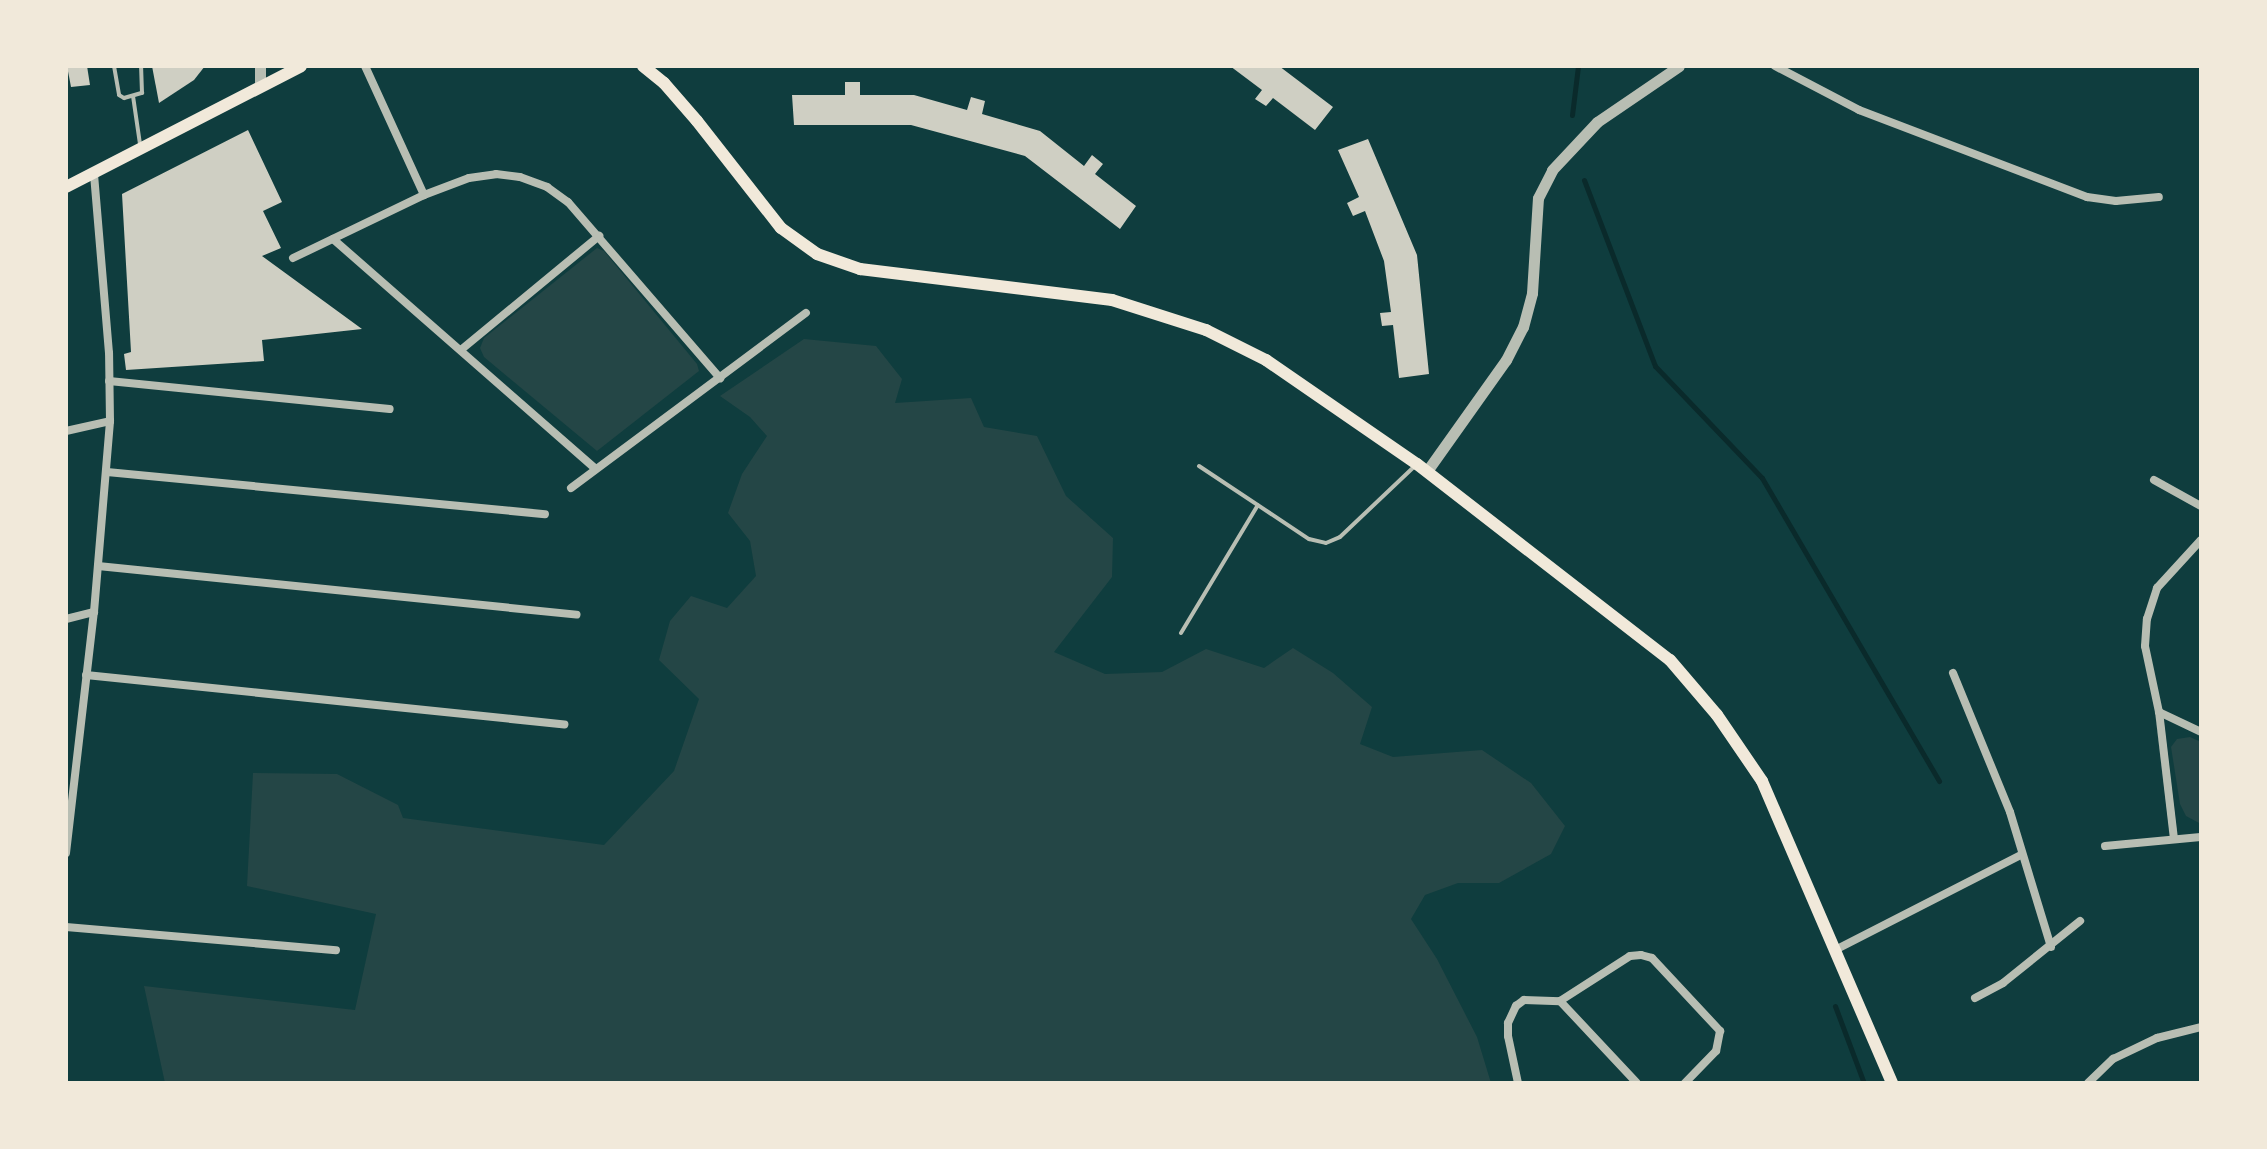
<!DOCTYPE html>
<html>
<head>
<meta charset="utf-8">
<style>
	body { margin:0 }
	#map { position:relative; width:2267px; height:1149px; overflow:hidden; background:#0f3d3e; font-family:"Sofia Sans Condensed",sans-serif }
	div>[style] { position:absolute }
	.green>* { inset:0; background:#244646 }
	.stream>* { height:5px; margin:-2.5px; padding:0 2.5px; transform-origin:2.5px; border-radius:2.5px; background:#0a2a2b }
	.building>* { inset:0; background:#cfcfc3 }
	.service>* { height:4px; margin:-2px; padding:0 2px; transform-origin:2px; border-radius:2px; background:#b8beb3 }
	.minor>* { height:8px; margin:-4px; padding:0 4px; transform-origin:4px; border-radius:4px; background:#b8beb3 }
	.tertiary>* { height:11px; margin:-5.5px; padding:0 5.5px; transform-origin:5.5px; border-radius:5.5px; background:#b8beb3 }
	.secondary>* { height:12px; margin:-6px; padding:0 6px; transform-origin:6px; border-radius:6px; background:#f1e9da }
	span { translate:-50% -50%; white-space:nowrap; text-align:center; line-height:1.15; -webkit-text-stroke:6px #f1e9da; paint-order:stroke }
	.frame { position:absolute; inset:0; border:68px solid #f1e9da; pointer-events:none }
</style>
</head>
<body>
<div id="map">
	<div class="green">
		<i style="clip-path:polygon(597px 248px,604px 251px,697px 364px,699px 371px,597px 451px,484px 357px,480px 348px,484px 338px)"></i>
		<i style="clip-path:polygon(804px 339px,876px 346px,902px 379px,895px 403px,971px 398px,984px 427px,1037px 436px,1066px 496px,1113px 538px,1112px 577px,1054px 652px,1105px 674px,1162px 672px,1206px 649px,1264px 668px,1293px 648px,1333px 673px,1372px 707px,1360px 744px,1393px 757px,1482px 750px,1531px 783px,1565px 826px,1551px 854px,1499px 883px,1458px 883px,1425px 895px,1411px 919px,1437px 959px,1477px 1037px,1491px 1083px,165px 1083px,144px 986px,355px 1010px,376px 914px,247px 886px,253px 773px,337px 774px,398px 805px,403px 818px,604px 845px,674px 771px,699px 699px,659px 660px,670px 621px,691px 596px,727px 608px,756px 576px,750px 541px,728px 513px,742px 474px,767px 436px,750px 417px,720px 396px)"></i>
		<i style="clip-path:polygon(2190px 737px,2201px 742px,2201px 824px,2186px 816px,2180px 804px,2171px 747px,2177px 739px)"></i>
	</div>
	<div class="stream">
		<i style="left:1572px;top:115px;width:49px;rotate:-83deg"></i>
		<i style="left:1584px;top:180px;width:199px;rotate:69.1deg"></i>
		<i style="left:1655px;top:366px;width:155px;rotate:46.3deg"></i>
		<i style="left:1762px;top:478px;width:351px;rotate:59.7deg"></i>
		<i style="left:1835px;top:1006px;width:82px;rotate:69.4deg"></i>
	</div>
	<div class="building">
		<i style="clip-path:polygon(67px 66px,87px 66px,90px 85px,71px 87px)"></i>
		<i style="clip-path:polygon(152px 66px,205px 66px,194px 80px,159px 103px)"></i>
		<i style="clip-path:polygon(1230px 66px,1279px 66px,1333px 107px,1315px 130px,1273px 98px,1266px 106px,1255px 99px,1262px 90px)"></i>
		<i style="clip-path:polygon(845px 82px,860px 82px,860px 95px,914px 95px,967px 110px,971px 97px,985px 101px,982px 114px,1040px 131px,1084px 166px,1092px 155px,1103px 164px,1095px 174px,1136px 206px,1120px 229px,1025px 156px,911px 125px,794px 125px,792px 95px,845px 95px)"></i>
		<i style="clip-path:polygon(248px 130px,282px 202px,263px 211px,281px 248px,262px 256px,362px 329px,262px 340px,264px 361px,126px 370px,124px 354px,131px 352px,122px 194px)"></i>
		<i style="clip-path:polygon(1368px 139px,1417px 255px,1429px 374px,1399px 378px,1393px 325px,1382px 326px,1380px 313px,1391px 312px,1384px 261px,1365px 211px,1353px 216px,1347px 203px,1359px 197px,1338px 150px)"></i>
	</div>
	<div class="service">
		<i style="left:114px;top:66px;width:29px;rotate:80deg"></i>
		<i style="left:119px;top:95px;width:6px;rotate:31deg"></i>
		<i style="left:124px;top:98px;width:19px;rotate:-16deg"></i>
		<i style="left:142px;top:93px;width:27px;rotate:-92deg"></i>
		<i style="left:133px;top:96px;width:49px;rotate:81.7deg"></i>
		<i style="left:1199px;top:466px;width:132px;rotate:33.6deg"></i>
		<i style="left:1309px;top:539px;width:17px;rotate:13deg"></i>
		<i style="left:1326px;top:543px;width:15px;rotate:-23deg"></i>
		<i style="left:1340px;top:537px;width:105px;rotate:-43.5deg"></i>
		<i style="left:1181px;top:633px;width:149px;rotate:-59deg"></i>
	</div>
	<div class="minor">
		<i style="left:365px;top:66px;width:142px;rotate:65.4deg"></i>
		<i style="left:1775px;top:66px;width:95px;rotate:27.6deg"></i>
		<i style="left:1859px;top:110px;width:244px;rotate:20.9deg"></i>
		<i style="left:2087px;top:197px;width:29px;rotate:8deg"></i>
		<i style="left:2116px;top:201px;width:43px;rotate:-5.3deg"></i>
		<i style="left:333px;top:239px;width:349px;rotate:41.2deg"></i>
		<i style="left:293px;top:258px;width:145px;rotate:-25.7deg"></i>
		<i style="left:424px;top:195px;width:48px;rotate:-20.7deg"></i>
		<i style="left:469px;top:178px;width:27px;rotate:-8deg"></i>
		<i style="left:496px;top:174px;width:24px;rotate:7deg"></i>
		<i style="left:520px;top:177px;width:29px;rotate:20deg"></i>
		<i style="left:547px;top:187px;width:26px;rotate:36deg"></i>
		<i style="left:568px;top:202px;width:233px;rotate:49.2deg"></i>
		<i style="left:462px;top:349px;width:178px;rotate:-39.5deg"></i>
		<i style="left:109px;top:381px;width:282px;rotate:5.7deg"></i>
		<i style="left:66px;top:431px;width:45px;rotate:-12.8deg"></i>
		<i style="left:107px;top:472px;width:440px;rotate:5.5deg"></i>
		<i style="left:2154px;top:480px;width:54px;rotate:29deg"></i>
		<i style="left:571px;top:488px;width:293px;rotate:-36.7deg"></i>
		<i style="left:98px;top:566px;width:481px;rotate:5.8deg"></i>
		<i style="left:66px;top:619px;width:29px;rotate:-14deg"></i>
		<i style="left:1953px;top:673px;width:150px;rotate:67.7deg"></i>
		<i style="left:2010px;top:812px;width:141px;rotate:73.1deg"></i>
		<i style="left:86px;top:675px;width:481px;rotate:5.9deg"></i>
		<i style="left:2159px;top:712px;width:47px;rotate:25.5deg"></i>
		<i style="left:2174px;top:839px;width:128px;rotate:-96.7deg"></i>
		<i style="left:2159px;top:712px;width:67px;rotate:-102deg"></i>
		<i style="left:2145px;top:646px;width:27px;rotate:-86deg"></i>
		<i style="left:2147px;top:619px;width:33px;rotate:-72deg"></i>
		<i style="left:2157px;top:588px;width:65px;rotate:-47.5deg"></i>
		<i style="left:2105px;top:846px;width:96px;rotate:-5.4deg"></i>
		<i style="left:66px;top:853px;width:243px;rotate:-83.4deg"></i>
		<i style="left:94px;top:612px;width:192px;rotate:-85.2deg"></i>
		<i style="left:110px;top:421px;width:68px;rotate:-90.8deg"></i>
		<i style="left:109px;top:353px;width:180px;rotate:-94.8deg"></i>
		<i style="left:66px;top:927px;width:271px;rotate:4.9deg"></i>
		<i style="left:1837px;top:949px;width:207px;rotate:-27.1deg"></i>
		<i style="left:1975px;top:998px;width:32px;rotate:-28deg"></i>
		<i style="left:2003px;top:983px;width:99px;rotate:-38.8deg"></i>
		<i style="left:1560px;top:1001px;width:112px;rotate:46.8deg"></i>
		<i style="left:1518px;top:1083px;width:48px;rotate:-102deg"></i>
		<i style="left:1508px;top:1036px;width:13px;rotate:-90deg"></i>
		<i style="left:1508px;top:1023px;width:19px;rotate:-65deg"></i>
		<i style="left:1516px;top:1006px;width:10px;rotate:-37deg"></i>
		<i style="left:1524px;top:1000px;width:36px;rotate:2deg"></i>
		<i style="left:1560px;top:1001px;width:83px;rotate:-32.7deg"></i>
		<i style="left:1630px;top:956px;width:11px;rotate:-5deg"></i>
		<i style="left:1641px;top:955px;width:11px;rotate:15deg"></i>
		<i style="left:1652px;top:958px;width:100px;rotate:47deg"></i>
		<i style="left:1720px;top:1031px;width:20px;rotate:101deg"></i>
		<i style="left:1716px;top:1051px;width:45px;rotate:134.1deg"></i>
		<i style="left:2088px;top:1083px;width:35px;rotate:-44deg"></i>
		<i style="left:2113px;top:1059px;width:49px;rotate:-25.5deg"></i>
		<i style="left:2157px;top:1038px;width:45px;rotate:-14deg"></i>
	</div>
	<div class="tertiary">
		<i style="left:260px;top:86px;width:20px;rotate:-90deg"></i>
		<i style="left:1427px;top:471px;width:136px;rotate:-54.6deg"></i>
		<i style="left:1506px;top:360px;width:37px;rotate:-63deg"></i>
		<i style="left:1523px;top:327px;width:35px;rotate:-75deg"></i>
		<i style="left:1532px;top:293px;width:95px;rotate:-86.4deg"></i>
		<i style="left:1538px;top:198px;width:31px;rotate:-63deg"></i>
		<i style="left:1552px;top:170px;width:66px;rotate:-46.8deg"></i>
		<i style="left:1597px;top:122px;width:99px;rotate:-34.3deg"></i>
	</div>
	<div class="secondary">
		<i style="left:643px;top:66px;width:27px;rotate:39deg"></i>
		<i style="left:664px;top:83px;width:50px;rotate:49deg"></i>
		<i style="left:697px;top:121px;width:136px;rotate:51.9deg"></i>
		<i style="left:781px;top:228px;width:44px;rotate:35.8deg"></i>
		<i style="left:817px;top:254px;width:46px;rotate:19.2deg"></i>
		<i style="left:860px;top:269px;width:254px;rotate:7deg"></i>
		<i style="left:1112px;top:300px;width:99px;rotate:17.7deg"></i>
		<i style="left:1206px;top:330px;width:67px;rotate:26.6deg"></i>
		<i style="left:1266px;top:360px;width:183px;rotate:34.6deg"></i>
		<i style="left:1417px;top:464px;width:320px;rotate:37.8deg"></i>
		<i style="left:1670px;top:660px;width:72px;rotate:49.5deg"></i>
		<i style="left:1717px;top:715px;width:80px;rotate:55.7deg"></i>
		<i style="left:1762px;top:781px;width:329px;rotate:66.7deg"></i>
		<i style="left:66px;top:187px;width:264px;rotate:-27.2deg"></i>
	</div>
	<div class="frame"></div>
</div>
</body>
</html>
